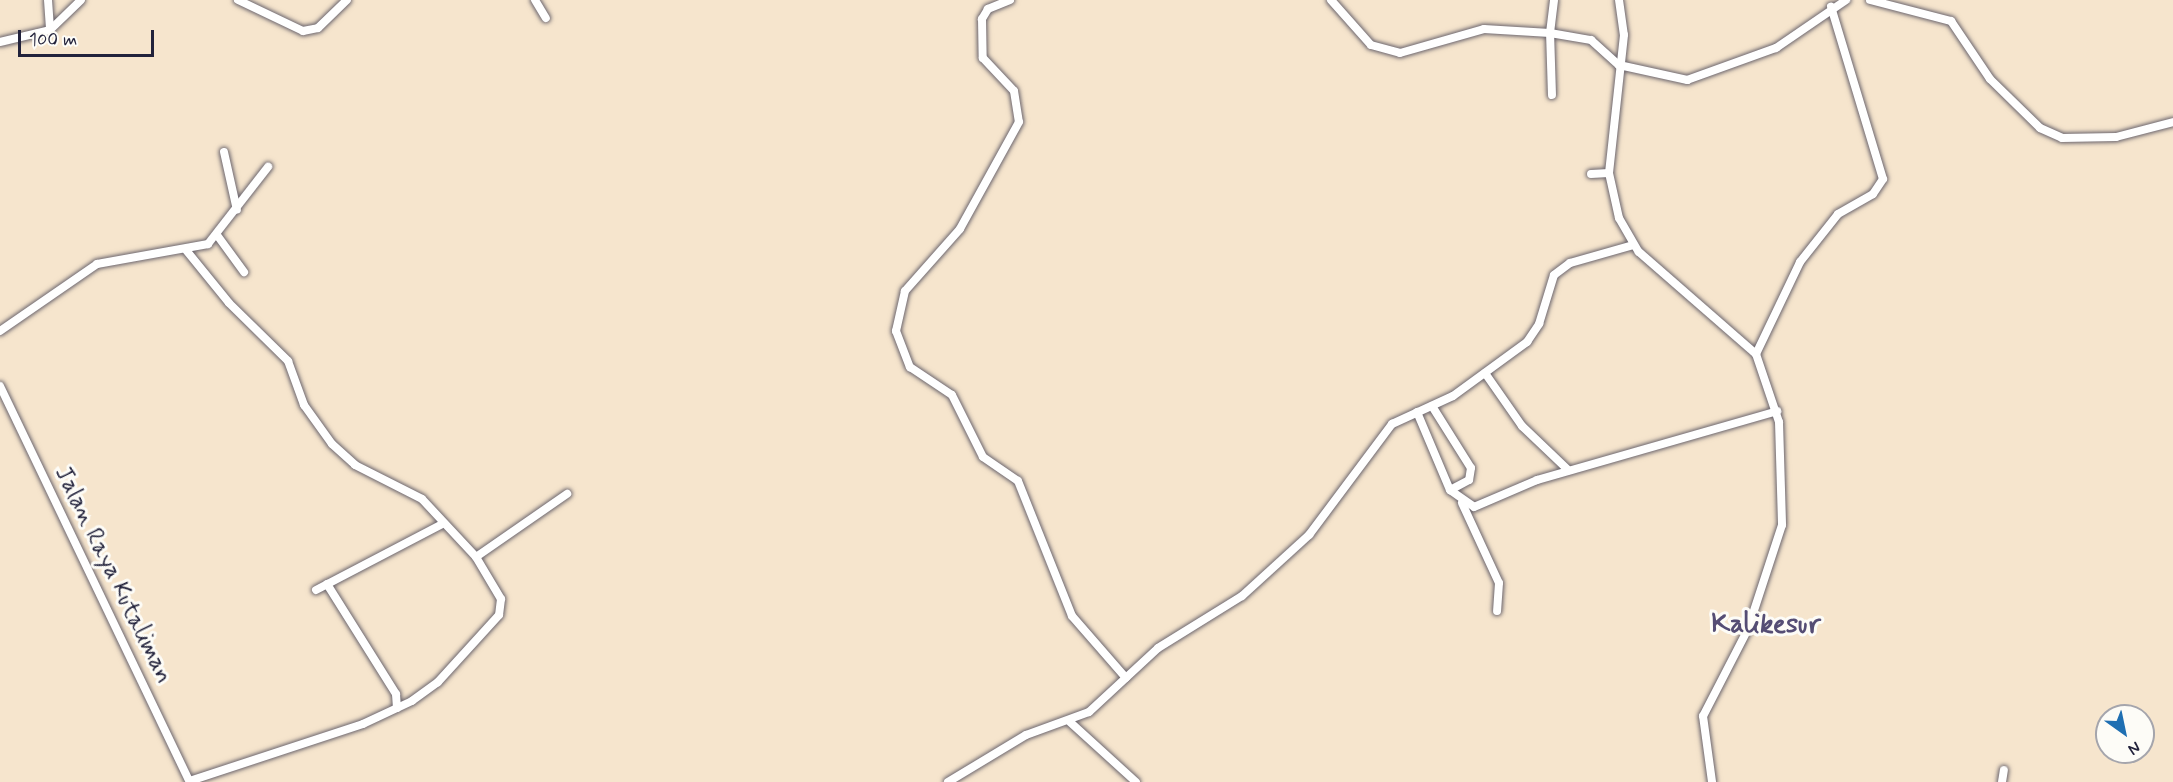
<!DOCTYPE html>
<html>
<head>
<meta charset="utf-8">
<style>
	body { margin:0 }
	#map { position:relative; width:2173px; height:782px; overflow:hidden; background:#f6e5cd; font-family:Mynerve,sans-serif }
	div>[style] { position:absolute }
	.roads { filter:drop-shadow(0 0 2px #6c666e) drop-shadow(0 0 2px #6c666e) }
	.street>* { height:8px; margin:-4px; padding:0 4px; transform-origin:4px; border-radius:4px; background:#fff }
	span { translate:-50% -50%; white-space:nowrap; text-align:center; line-height:1.15; -webkit-text-stroke:6px #fdfcf7; paint-order:stroke }
	.street-label { font-size:24px; color:#22223b }
	.quarter-label { font-size:27px; color:#554d74; font-weight:700 }
	.north { position:absolute; left:2095px; top:704px; width:60px; height:60px; box-sizing:border-box; background:#fdfcf7; border:2px solid #a5a5ac; border-radius:50%; rotate:147deg; font-size:16px; font-weight:700; line-height:24px; text-align:center; color:#22223b }
	.north::after { content:''; display:block; margin:auto; width:21px; height:27px; background:#1f6fb2; clip-path:polygon(50% 0,100% 100%,50% 72%,0 100%) }
	.scale { position:absolute; left:18px; top:30px; width:136px; height:27px; box-sizing:border-box; border:3px solid #22223b; border-top:0; padding-left:8px; font-size:18px; line-height:21px; white-space:nowrap; color:#22223b; -webkit-text-stroke:4px #fdfcf7; paint-order:stroke }
</style>
</head>
<body>
<div id="map">
	<div class="roads">
		<div class="street">
			<i style="left:48px;top:0;width:30px;rotate:86deg"></i>
			<i style="left:238px;top:0;width:72px;rotate:25.5deg"></i>
			<i style="left:303px;top:31px;width:15px;rotate:-11deg"></i>
			<i style="left:318px;top:28px;width:40px;rotate:-44deg"></i>
			<i style="left:535px;top:0;width:21px;rotate:59deg"></i>
			<i style="left:1010px;top:0;width:24px;rotate:158deg"></i>
			<i style="left:988px;top:9px;width:12px;rotate:121deg"></i>
			<i style="left:982px;top:19px;width:39px;rotate:89deg"></i>
			<i style="left:983px;top:58px;width:45px;rotate:46.8deg"></i>
			<i style="left:1014px;top:91px;width:31px;rotate:81deg"></i>
			<i style="left:1019px;top:122px;width:122px;rotate:118.9deg"></i>
			<i style="left:960px;top:229px;width:83px;rotate:131.6deg"></i>
			<i style="left:905px;top:291px;width:41px;rotate:102.7deg"></i>
			<i style="left:896px;top:331px;width:39px;rotate:69deg"></i>
			<i style="left:910px;top:367px;width:50px;rotate:33.7deg"></i>
			<i style="left:952px;top:395px;width:69px;rotate:63.4deg"></i>
			<i style="left:983px;top:457px;width:42px;rotate:34.4deg"></i>
			<i style="left:1018px;top:481px;width:145px;rotate:68.2deg"></i>
			<i style="left:1072px;top:616px;width:82px;rotate:48.9deg"></i>
			<i style="left:1331px;top:0;width:60px;rotate:48.4deg"></i>
			<i style="left:1371px;top:45px;width:30px;rotate:15deg"></i>
			<i style="left:1400px;top:53px;width:87px;rotate:-15.9deg"></i>
			<i style="left:1484px;top:29px;width:66px;rotate:3.5deg"></i>
			<i style="left:1550px;top:33px;width:33px;rotate:-83deg"></i>
			<i style="left:1619px;top:0;width:35px;rotate:82deg"></i>
			<i style="left:1624px;top:35px;width:139px;rotate:96.2deg"></i>
			<i style="left:1609px;top:173px;width:46px;rotate:77.5deg"></i>
			<i style="left:1619px;top:218px;width:39px;rotate:60deg"></i>
			<i style="left:1639px;top:252px;width:155px;rotate:41.1deg"></i>
			<i style="left:1756px;top:354px;width:72px;rotate:71.3deg"></i>
			<i style="left:1779px;top:422px;width:103px;rotate:88.3deg"></i>
			<i style="left:1782px;top:525px;width:109px;rotate:108.1deg"></i>
			<i style="left:1748px;top:629px;width:98px;rotate:117.3deg"></i>
			<i style="left:1703px;top:716px;width:67px;rotate:82.2deg"></i>
			<i style="left:1870px;top:0;width:84px;rotate:14.5deg"></i>
			<i style="left:1951px;top:21px;width:70px;rotate:56.1deg"></i>
			<i style="left:1990px;top:79px;width:70px;rotate:44.4deg"></i>
			<i style="left:2040px;top:128px;width:24px;rotate:24deg"></i>
			<i style="left:2062px;top:138px;width:54px;rotate:-1.1deg"></i>
			<i style="left:2116px;top:137px;width:59px;rotate:-14.7deg"></i>
			<i style="left:0;top:42px;width:51px;rotate:-13.5deg"></i>
			<i style="left:50px;top:30px;width:43px;rotate:-44.1deg"></i>
			<i style="left:1552px;top:95px;width:62px;rotate:-91.8deg"></i>
			<i style="left:1550px;top:33px;width:42px;rotate:9.7deg"></i>
			<i style="left:1591px;top:40px;width:38px;rotate:42deg"></i>
			<i style="left:1619px;top:65px;width:70px;rotate:12.4deg"></i>
			<i style="left:1687px;top:80px;width:95px;rotate:-19.8deg"></i>
			<i style="left:1776px;top:48px;width:85px;rotate:-34.4deg"></i>
			<i style="left:224px;top:152px;width:59px;rotate:77.4deg"></i>
			<i style="left:1591px;top:174px;width:18px;rotate:-3deg"></i>
			<i style="left:217px;top:235px;width:46px;rotate:53.9deg"></i>
			<i style="left:186px;top:250px;width:68px;rotate:50.9deg"></i>
			<i style="left:229px;top:303px;width:83px;rotate:44.5deg"></i>
			<i style="left:288px;top:361px;width:47px;rotate:70deg"></i>
			<i style="left:304px;top:405px;width:48px;rotate:54.3deg"></i>
			<i style="left:332px;top:444px;width:31px;rotate:42deg"></i>
			<i style="left:355px;top:465px;width:75px;rotate:26.9deg"></i>
			<i style="left:422px;top:499px;width:79px;rotate:47deg"></i>
			<i style="left:476px;top:557px;width:49px;rotate:59.2deg"></i>
			<i style="left:501px;top:599px;width:16px;rotate:97deg"></i>
			<i style="left:499px;top:615px;width:91px;rotate:132.3deg"></i>
			<i style="left:438px;top:682px;width:32px;rotate:144deg"></i>
			<i style="left:412px;top:701px;width:54px;rotate:154.9deg"></i>
			<i style="left:363px;top:724px;width:182px;rotate:161.8deg"></i>
			<i style="left:0;top:331px;width:118px;rotate:-34.6deg"></i>
			<i style="left:97px;top:264px;width:113px;rotate:-10.2deg"></i>
			<i style="left:208px;top:244px;width:98px;rotate:-52.1deg"></i>
			<i style="left:1756px;top:354px;width:102px;rotate:-64.4deg"></i>
			<i style="left:1800px;top:262px;width:61px;rotate:-51.6deg"></i>
			<i style="left:1838px;top:214px;width:40px;rotate:-29.7deg"></i>
			<i style="left:1873px;top:194px;width:18px;rotate:-56deg"></i>
			<i style="left:1883px;top:179px;width:180px;rotate:-106.8deg"></i>
			<i style="left:1485px;top:373px;width:65px;rotate:55.1deg"></i>
			<i style="left:1522px;top:426px;width:64px;rotate:43.7deg"></i>
			<i style="left:0;top:386px;width:439px;rotate:64.4deg"></i>
			<i style="left:1432px;top:406px;width:73px;rotate:57.8deg"></i>
			<i style="left:1471px;top:468px;width:12px;rotate:99deg"></i>
			<i style="left:1469px;top:480px;width:21px;rotate:152deg"></i>
			<i style="left:1417px;top:412px;width:85px;rotate:67.1deg"></i>
			<i style="left:1450px;top:490px;width:29px;rotate:35deg"></i>
			<i style="left:1474px;top:507px;width:69px;rotate:-23.2deg"></i>
			<i style="left:1537px;top:480px;width:250px;rotate:-16deg"></i>
			<i style="left:1462px;top:503px;width:88px;rotate:65.2deg"></i>
			<i style="left:1499px;top:583px;width:28px;rotate:94deg"></i>
			<i style="left:476px;top:557px;width:111px;rotate:-34.7deg"></i>
			<i style="left:327px;top:584px;width:130px;rotate:57.9deg"></i>
			<i style="left:396px;top:694px;width:14px;rotate:86deg"></i>
			<i style="left:316px;top:590px;width:142px;rotate:-27.6deg"></i>
			<i style="left:1070px;top:722px;width:89px;rotate:42.3deg"></i>
			<i style="left:948px;top:782px;width:91px;rotate:-31.1deg"></i>
			<i style="left:1026px;top:735px;width:67px;rotate:-20.1deg"></i>
			<i style="left:1089px;top:712px;width:94px;rotate:-42.8deg"></i>
			<i style="left:1158px;top:648px;width:99px;rotate:-31.8deg"></i>
			<i style="left:1242px;top:596px;width:91px;rotate:-42.3deg"></i>
			<i style="left:1309px;top:535px;width:139px;rotate:-53.2deg"></i>
			<i style="left:1392px;top:424px;width:67px;rotate:-24.7deg"></i>
			<i style="left:1453px;top:396px;width:92px;rotate:-36.1deg"></i>
			<i style="left:1527px;top:342px;width:22px;rotate:-56deg"></i>
			<i style="left:1539px;top:324px;width:51px;rotate:-73deg"></i>
			<i style="left:1554px;top:275px;width:20px;rotate:-37deg"></i>
			<i style="left:1570px;top:263px;width:66px;rotate:-15.9deg"></i>
			<i style="left:2002px;top:782px;width:12px;rotate:-81deg"></i>
		</div>
	</div>
	<div class="street-label">
		<span style="left:113px;top:575px;rotate:64deg">Jalan Raya Kutaliman</span>
	</div>
	<div class="quarter-label">
		<span style="left:1766px;top:625px">Kalikesur</span>
	</div>
	<div class="north">N</div>
	<div class="scale">100 m</div>
</div>
</body>
</html>
